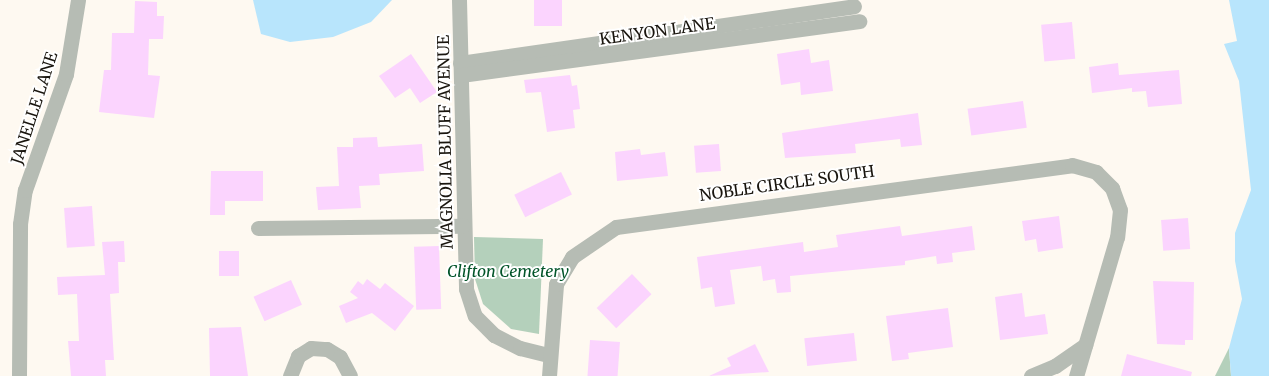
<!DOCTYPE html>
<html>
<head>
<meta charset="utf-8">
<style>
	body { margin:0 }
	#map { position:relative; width:1269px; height:376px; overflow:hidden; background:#fef9f1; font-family:Merriweather,serif }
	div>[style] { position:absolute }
	.green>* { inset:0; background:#b4d0bb }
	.water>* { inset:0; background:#b8e5fc }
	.building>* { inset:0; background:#fbd4fe; transform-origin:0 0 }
	.minor>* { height:15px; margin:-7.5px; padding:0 7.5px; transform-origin:7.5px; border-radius:7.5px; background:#b6bcb4 }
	span { translate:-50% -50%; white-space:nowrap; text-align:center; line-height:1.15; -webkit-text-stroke:4px #fff; paint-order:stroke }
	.street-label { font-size:16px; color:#19150e }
	.park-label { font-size:16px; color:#025429; font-style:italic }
</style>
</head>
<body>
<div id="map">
	<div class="green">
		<i style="clip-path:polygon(474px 237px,543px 239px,539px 334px,511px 329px,483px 304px,475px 279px)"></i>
		<i style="clip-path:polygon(1229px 348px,1231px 376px,1215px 376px)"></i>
	</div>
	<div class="water">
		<i style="clip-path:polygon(253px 0,392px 0,371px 22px,333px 37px,290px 42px,261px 34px)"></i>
		<i style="clip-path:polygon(1229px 0,1269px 0,1269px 376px,1231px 376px,1229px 348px,1242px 299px,1235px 261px,1235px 233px,1251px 190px,1239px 81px,1224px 44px,1237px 41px)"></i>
	</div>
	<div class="building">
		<i style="left:534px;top:0;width:28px;height:26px"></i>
		<i style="clip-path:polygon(135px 1px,157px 2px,157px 16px,164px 16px,163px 39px,149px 39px,148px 75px,160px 76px,154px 118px,99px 112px,104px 70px,111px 70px,112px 33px,134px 33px)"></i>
		<i style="left:1072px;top:22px;width:37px;height:31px;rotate:85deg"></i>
		<i style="clip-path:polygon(809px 49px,811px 63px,829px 60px,833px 91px,801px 95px,800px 82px,781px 85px,777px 54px)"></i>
		<i style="clip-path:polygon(411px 54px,437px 92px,420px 103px,410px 88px,395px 98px,379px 76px)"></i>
		<i style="clip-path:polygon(1118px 63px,1119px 75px,1179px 70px,1182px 104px,1148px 107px,1146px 91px,1132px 92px,1132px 88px,1092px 93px,1089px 67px)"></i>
		<i style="clip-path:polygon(570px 75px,572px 86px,577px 85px,580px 109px,573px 110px,575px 128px,547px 132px,541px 92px,526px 93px,524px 80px)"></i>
		<i style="left:1023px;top:101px;width:27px;height:56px;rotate:82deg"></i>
		<i style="clip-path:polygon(918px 113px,922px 145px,901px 147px,900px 139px,855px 144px,856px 153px,785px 158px,782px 133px)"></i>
		<i style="clip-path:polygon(377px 137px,378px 147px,422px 144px,424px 171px,379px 174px,380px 185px,359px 186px,361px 208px,318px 210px,316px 187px,339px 186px,337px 147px,353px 147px,353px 138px)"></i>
		<i style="left:719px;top:144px;width:27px;height:25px;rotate:86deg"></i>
		<i style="clip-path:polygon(640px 149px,641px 155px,665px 152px,668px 176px,617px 181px,615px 152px)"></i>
		<i style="clip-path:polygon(211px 171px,263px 171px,263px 201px,225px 201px,225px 215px,210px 215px)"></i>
		<i style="left:561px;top:172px;width:25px;height:52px;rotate:64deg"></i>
		<i style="left:92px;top:206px;width:40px;height:28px;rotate:86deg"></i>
		<i style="clip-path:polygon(1059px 216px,1063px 248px,1038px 252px,1036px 239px,1025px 241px,1022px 221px)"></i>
		<i style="left:1188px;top:218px;width:31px;height:27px;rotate:86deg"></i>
		<i style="clip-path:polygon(900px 226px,902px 236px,972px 226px,975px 250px,952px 253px,953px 262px,937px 264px,936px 256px,905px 261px,905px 265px,790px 276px,791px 292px,777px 293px,775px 279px,763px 281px,761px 266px,730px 270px,735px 304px,715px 307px,712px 287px,701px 289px,697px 257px,803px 242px,804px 252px,838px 247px,836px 235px)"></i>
		<i style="clip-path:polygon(124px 241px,125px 262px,118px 262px,119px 293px,110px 294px,114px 360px,105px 360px,106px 376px,71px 376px,68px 341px,79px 341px,77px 294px,58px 295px,57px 277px,105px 275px,102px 242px)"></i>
		<i style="left:439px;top:246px;width:63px;height:25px;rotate:88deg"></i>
		<i style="left:239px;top:251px;width:25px;height:20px;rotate:90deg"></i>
		<i style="left:632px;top:274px;width:28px;height:49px;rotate:46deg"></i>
		<i style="clip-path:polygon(367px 279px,380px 289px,385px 283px,414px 306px,395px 331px,372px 313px,346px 323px,339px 306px,358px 298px,350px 292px,358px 281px,363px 285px)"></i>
		<i style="left:291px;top:280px;width:27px;height:41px;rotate:66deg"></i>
		<i style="clip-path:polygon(1153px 281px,1194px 282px,1193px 340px,1185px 340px,1185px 345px,1157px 344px)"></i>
		<i style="clip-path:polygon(1022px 293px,1025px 317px,1045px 314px,1048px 334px,1000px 340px,995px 297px)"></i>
		<i style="clip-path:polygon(948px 308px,953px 347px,908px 353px,909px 359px,892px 361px,886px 316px)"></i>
		<i style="clip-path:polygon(241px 327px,248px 376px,210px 376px,209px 328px)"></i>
		<i style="left:854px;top:333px;width:28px;height:50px;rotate:84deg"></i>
		<i style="left:590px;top:340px;width:30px;height:36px;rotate:4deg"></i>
		<i style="clip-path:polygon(755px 344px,769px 372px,709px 376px,731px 366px,727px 358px)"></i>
		<i style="clip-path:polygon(1127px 354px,1192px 372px,1191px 376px,1121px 376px)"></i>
	</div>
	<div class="minor">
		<i style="left:459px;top:0;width:289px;rotate:88.6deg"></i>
		<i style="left:466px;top:289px;width:28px;rotate:72deg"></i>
		<i style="left:475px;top:316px;width:27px;rotate:45deg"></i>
		<i style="left:494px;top:335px;width:29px;rotate:27deg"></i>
		<i style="left:520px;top:348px;width:30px;rotate:14deg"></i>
		<i style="left:460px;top:63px;width:398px;rotate:-8.2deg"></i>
		<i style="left:461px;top:75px;width:402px;rotate:-7.7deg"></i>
		<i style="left:258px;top:228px;width:205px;rotate:-0.6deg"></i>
		<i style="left:19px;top:376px;width:152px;rotate:-89.6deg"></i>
		<i style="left:20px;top:224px;width:34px;rotate:-82deg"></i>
		<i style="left:25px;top:190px;width:123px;rotate:-70.5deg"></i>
		<i style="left:66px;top:74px;width:75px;rotate:-80.8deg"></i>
		<i style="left:290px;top:376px;width:22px;rotate:-68deg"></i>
		<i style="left:298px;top:356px;width:15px;rotate:-32deg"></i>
		<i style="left:311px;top:348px;width:16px;rotate:4deg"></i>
		<i style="left:327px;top:349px;width:15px;rotate:32deg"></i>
		<i style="left:340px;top:357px;width:21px;rotate:62deg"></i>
		<i style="left:549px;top:376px;width:92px;rotate:-85.6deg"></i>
		<i style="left:556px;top:284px;width:31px;rotate:-59deg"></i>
		<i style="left:572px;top:257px;width:53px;rotate:-34.3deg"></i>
		<i style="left:616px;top:227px;width:460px;rotate:-7.7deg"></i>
		<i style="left:1072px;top:165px;width:25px;rotate:16deg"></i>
		<i style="left:1096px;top:172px;width:23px;rotate:45deg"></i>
		<i style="left:1112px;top:188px;width:23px;rotate:70deg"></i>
		<i style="left:1120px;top:210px;width:27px;rotate:96deg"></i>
		<i style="left:1117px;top:237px;width:145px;rotate:106.4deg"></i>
		<i style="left:1031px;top:376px;width:26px;rotate:-23deg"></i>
		<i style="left:1055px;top:366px;width:37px;rotate:-35deg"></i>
	</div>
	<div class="street-label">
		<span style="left:657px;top:31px;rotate:-8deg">KENYON LANE</span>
		<span style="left:34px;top:108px;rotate:-72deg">JANELLE LANE</span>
		<span style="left:445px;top:142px;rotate:-91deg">MAGNOLIA BLUFF AVENUE</span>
		<span style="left:787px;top:183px;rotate:-8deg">NOBLE CIRCLE SOUTH</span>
	</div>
	<div class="park-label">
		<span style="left:508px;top:271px">Clifton Cemetery</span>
	</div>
</div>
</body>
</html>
